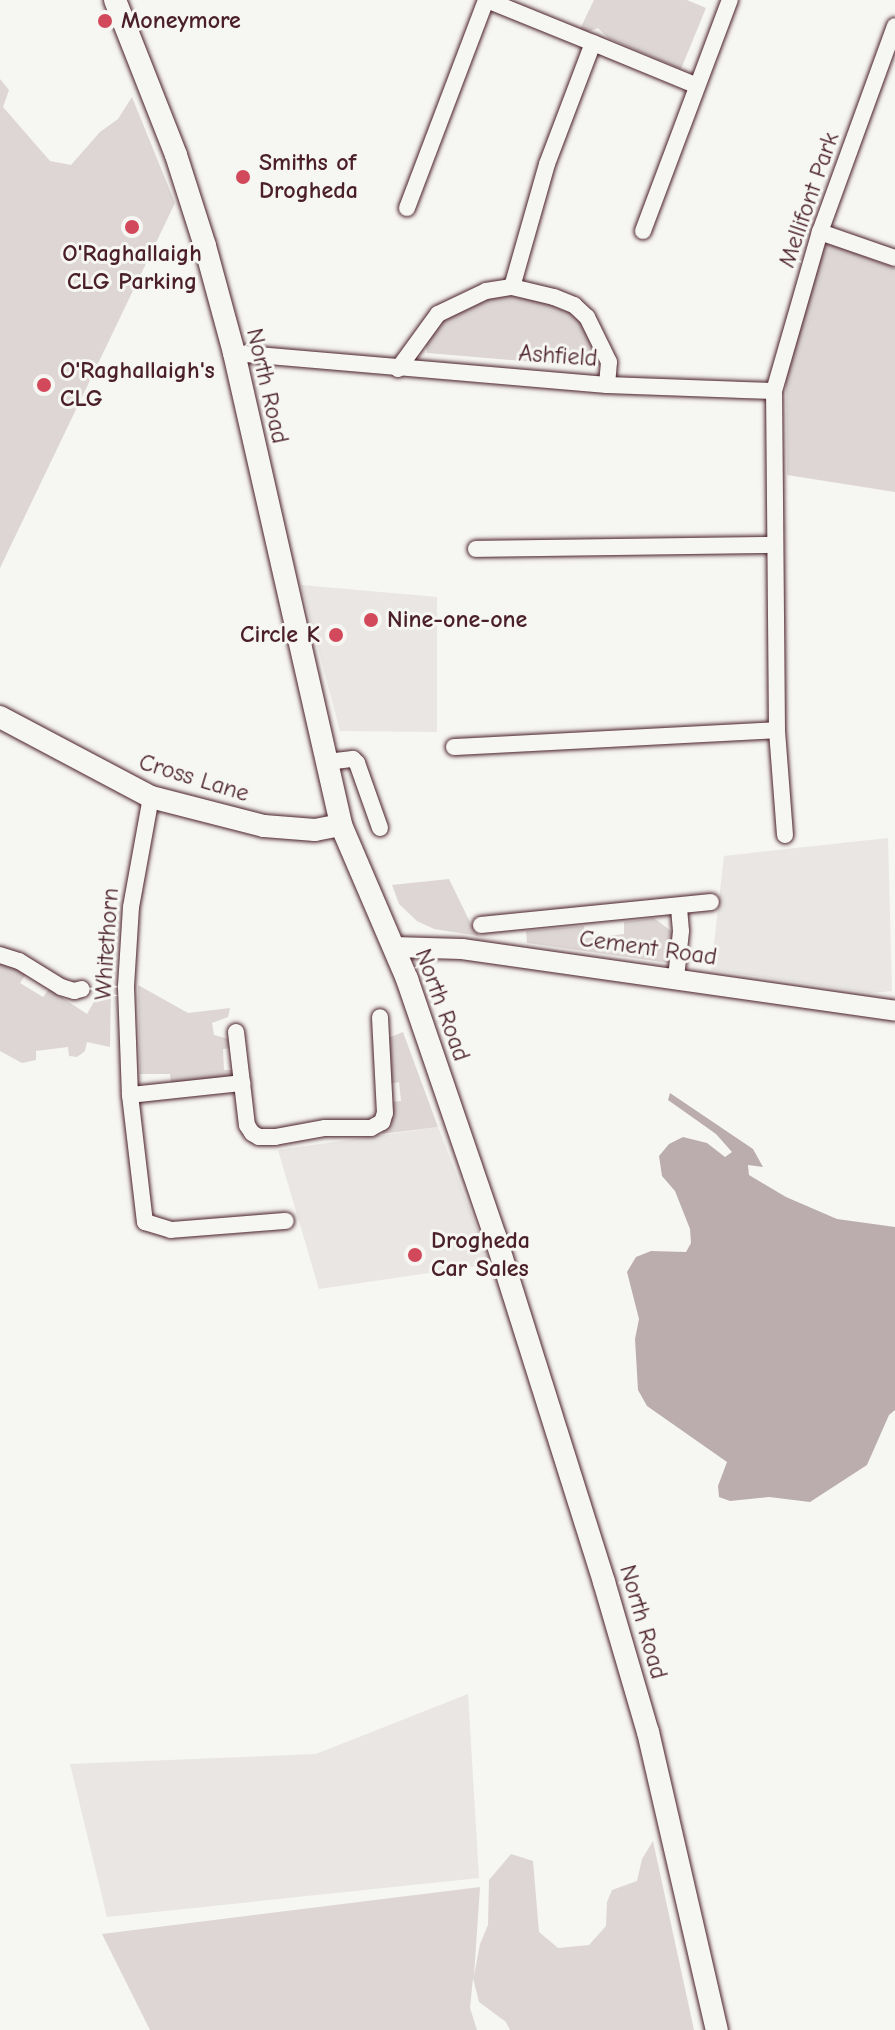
<!DOCTYPE html>
<html>
<head>
<meta charset="utf-8">
<style>
	body { margin:0 }
	#map { position:relative; width:895px; height:2030px; overflow:hidden; background:#f6f6f2; font-family:"Comic Neue",sans-serif }
	div>[style] { position:absolute }
	.built>* { inset:0; background:#e9e6e3 }
	.green>* { inset:0; background:#ddd6d5 }
	.water>* { inset:0; background:#bbadae }
	.roads { filter:drop-shadow(0 0 2px #4a1f2b) drop-shadow(0 0 2px #4a1f2b) }
	.minor>* { height:16px; margin:-8px; padding:0 8px; transform-origin:8px; border-radius:8px; background:#f6f6f2 }
	.tertiary>* { height:20px; margin:-10px; padding:0 10px; transform-origin:10px; border-radius:10px; background:#f6f6f2 }
	.secondary>* { height:22px; margin:-11px; padding:0 11px; transform-origin:11px; border-radius:11px; background:#f6f6f2 }
	.dots>* { width:22px; height:22px; translate:-50% -50%; box-sizing:border-box; border:4px solid #f6f6f2; border-radius:50% }
	span { translate:-50% -50%; white-space:nowrap; text-align:center; line-height:1.15; -webkit-text-stroke:6px #f6f6f2; paint-order:stroke }
	.poi-label { font-size:24px; color:#4a1f2b; font-weight:700 }
	.left { translate:0 -50%; text-align:left }
	.right { translate:-100% -50%; text-align:right }
	.street-label { font-size:24px; color:#4a1f2b }
</style>
</head>
<body>
<div id="map">
	<div class="built">
		<i style="clip-path:polygon(301px 585px,437px 597px,437px 732px,340px 731px)"></i>
		<i style="clip-path:polygon(888px 838px,892px 991px,871px 993px,711px 970px,724px 856px)"></i>
		<i style="clip-path:polygon(438px 1127px,491px 1264px,319px 1289px,278px 1150px)"></i>
		<i style="clip-path:polygon(468px 1694px,479px 1878px,107px 1917px,70px 1764px,316px 1754px)"></i>
	</div>
	<div class="green">
		<i style="clip-path:polygon(594px 0,687px 0,706px 8px,681px 69px,608px 38px,598px 28px,588px 32px,580px 29px)"></i>
		<i style="clip-path:polygon(0 79px,9px 90px,3px 107px,50px 161px,71px 165px,100px 132px,118px 119px,132px 97px,175px 203px,0 568px)"></i>
		<i style="clip-path:polygon(831px 244px,895px 268px,895px 492px,787px 475px,786px 371px,821px 247px)"></i>
		<i style="clip-path:polygon(496px 295px,521px 295px,570px 309px,580px 318px,596px 349px,597px 360px,593px 367px,427px 353px,426px 343px,441px 320px)"></i>
		<i style="clip-path:polygon(449px 879px,470px 922px,479px 936px,434px 929px,417px 921px,399px 904px,392px 885px)"></i>
		<i style="clip-path:polygon(654px 918px,671px 931px,674px 941px,669px 963px,527px 943px,526px 931px,584px 926px,585px 938px,624px 934px,624px 922px)"></i>
		<i style="clip-path:polygon(7px 962px,26px 974px,20px 983px,43px 997px,49px 989px,87px 1014px,103px 986px,111px 988px,110px 1047px,87px 1042px,85px 1051px,77px 1057px,69px 1056px,68px 1047px,36px 1051px,36px 1060px,22px 1063px,0 1051px,0 964px)"></i>
		<i style="clip-path:polygon(138px 985px,188px 1013px,230px 1008px,228px 1017px,212px 1023px,214px 1035px,229px 1039px,233px 1048px,223px 1049px,224px 1070px,234px 1070px,233px 1077px,171px 1084px,170px 1074px,140px 1074px)"></i>
		<i style="clip-path:polygon(403px 1032px,438px 1127px,382px 1134px,390px 1121px,391px 1102px,401px 1101px,399px 1082px,389px 1084px,388px 1038px)"></i>
		<i style="clip-path:polygon(653px 1841px,694px 2030px,510px 2030px,506px 2022px,479px 2002px,473px 1978px,470px 2008px,477px 2030px,150px 2030px,102px 1934px,480px 1887px,474px 1976px,480px 1944px,488px 1925px,489px 1880px,511px 1854px,533px 1861px,539px 1932px,558px 1948px,589px 1945px,606px 1926px,607px 1902px,612px 1890px,637px 1881px,642px 1859px)"></i>
	</div>
	<div class="water">
		<i style="clip-path:polygon(670px 1093px,753px 1149px,763px 1167px,748px 1165px,749px 1175px,786px 1197px,837px 1219px,895px 1227px,895px 1410px,889px 1415px,867px 1465px,810px 1502px,769px 1497px,730px 1501px,719px 1497px,718px 1486px,727px 1462px,647px 1406px,638px 1390px,635px 1339px,639px 1319px,627px 1272px,636px 1257px,651px 1251px,686px 1252px,691px 1243px,690px 1229px,675px 1191px,662px 1176px,659px 1156px,669px 1144px,683px 1137px,707px 1143px,725px 1157px,732px 1152px,716px 1134px,668px 1100px)"></i>
	</div>
	<div class="roads">
		<div class="minor">
			<i style="left:487px;top:0;width:114px;rotate:22.1deg"></i>
			<i style="left:407px;top:208px;width:222px;rotate:-69.2deg"></i>
			<i style="left:643px;top:231px;width:247px;rotate:-69.4deg"></i>
			<i style="left:820px;top:232px;width:79px;rotate:19.1deg"></i>
			<i style="left:512px;top:287px;width:128px;rotate:-74.1deg"></i>
			<i style="left:547px;top:164px;width:129px;rotate:-69.2deg"></i>
			<i style="left:593px;top:43px;width:110px;rotate:22.4deg"></i>
			<i style="left:234px;top:353px;width:374px;rotate:4.9deg"></i>
			<i style="left:607px;top:385px;width:167px;rotate:2.1deg"></i>
			<i style="left:398px;top:369px;width:68px;rotate:-54deg"></i>
			<i style="left:438px;top:314px;width:53px;rotate:-25.6deg"></i>
			<i style="left:486px;top:291px;width:26px;rotate:-9deg"></i>
			<i style="left:512px;top:287px;width:43px;rotate:13.4deg"></i>
			<i style="left:554px;top:297px;width:22px;rotate:22deg"></i>
			<i style="left:574px;top:305px;width:18px;rotate:43deg"></i>
			<i style="left:587px;top:317px;width:50px;rotate:63.9deg"></i>
			<i style="left:609px;top:362px;width:23px;rotate:95deg"></i>
			<i style="left:476px;top:549px;width:298px;rotate:-0.8deg"></i>
			<i style="left:454px;top:747px;width:323px;rotate:-3deg"></i>
			<i style="left:327px;top:762px;width:26px;rotate:-7deg"></i>
			<i style="left:353px;top:759px;width:6px;rotate:45deg"></i>
			<i style="left:357px;top:763px;width:69px;rotate:70.5deg"></i>
			<i style="left:151px;top:797px;width:112px;rotate:100.3deg"></i>
			<i style="left:131px;top:907px;width:80px;rotate:93.6deg"></i>
			<i style="left:126px;top:987px;width:108px;rotate:87.9deg"></i>
			<i style="left:130px;top:1095px;width:128px;rotate:83.3deg"></i>
			<i style="left:145px;top:1222px;width:27px;rotate:17deg"></i>
			<i style="left:171px;top:1230px;width:115px;rotate:-4.5deg"></i>
			<i style="left:785px;top:835px;width:105px;rotate:-94.4deg"></i>
			<i style="left:777px;top:730px;width:339px;rotate:-90.5deg"></i>
			<i style="left:774px;top:391px;width:166px;rotate:-73.9deg"></i>
			<i style="left:820px;top:232px;width:219px;rotate:-70deg"></i>
			<i style="left:481px;top:925px;width:231px;rotate:-5.7deg"></i>
			<i style="left:0;top:955px;width:20px;rotate:18deg"></i>
			<i style="left:19px;top:961px;width:49px;rotate:31.8deg"></i>
			<i style="left:61px;top:987px;width:14px;rotate:17deg"></i>
			<i style="left:74px;top:991px;width:8px;rotate:-14deg"></i>
			<i style="left:676px;top:978px;width:47px;rotate:-83.9deg"></i>
			<i style="left:681px;top:931px;width:25px;rotate:-95deg"></i>
			<i style="left:236px;top:1032px;width:94px;rotate:83.3deg"></i>
			<i style="left:247px;top:1125px;width:9px;rotate:58deg"></i>
			<i style="left:252px;top:1133px;width:8px;rotate:30deg"></i>
			<i style="left:259px;top:1137px;width:16px"></i>
			<i style="left:275px;top:1137px;width:51px;rotate:-10.2deg"></i>
			<i style="left:325px;top:1128px;width:46px"></i>
			<i style="left:371px;top:1128px;width:13px;rotate:-29deg"></i>
			<i style="left:382px;top:1122px;width:9px;rotate:-72deg"></i>
			<i style="left:385px;top:1113px;width:96px;rotate:-93deg"></i>
			<i style="left:130px;top:1095px;width:113px;rotate:-6.1deg"></i>
		</div>
		<div class="tertiary">
			<i style="left:393px;top:947px;width:69px;rotate:1.7deg"></i>
			<i style="left:462px;top:949px;width:437px;rotate:8.1deg"></i>
		</div>
		<div class="secondary">
			<i style="left:115px;top:0;width:167px;rotate:68.5deg"></i>
			<i style="left:176px;top:155px;width:96px;rotate:72.3deg"></i>
			<i style="left:205px;top:246px;width:111px;rotate:74.8deg"></i>
			<i style="left:234px;top:353px;width:484px;rotate:77.2deg"></i>
			<i style="left:341px;top:825px;width:168px;rotate:66.8deg"></i>
			<i style="left:407px;top:979px;width:272px;rotate:71.1deg"></i>
			<i style="left:495px;top:1236px;width:363px;rotate:72.5deg"></i>
			<i style="left:604px;top:1582px;width:156px;rotate:73.7deg"></i>
			<i style="left:648px;top:1732px;width:306px;rotate:77deg"></i>
			<i style="left:0;top:717px;width:171px;rotate:27.9deg"></i>
			<i style="left:151px;top:797px;width:117px;rotate:14.4deg"></i>
			<i style="left:264px;top:826px;width:51px;rotate:4.5deg"></i>
			<i style="left:315px;top:830px;width:26px;rotate:-11deg"></i>
		</div>
	</div>
	<div class="dots">
		<i style="left:105px;top:21px;background:#d1495b"></i>
		<i style="left:243px;top:177px;background:#d1495b"></i>
		<i style="left:132px;top:227px;background:#d1495b"></i>
		<i style="left:44px;top:385px;background:#d1495b"></i>
		<i style="left:371px;top:620px;background:#d1495b"></i>
		<i style="left:336px;top:635px;background:#d1495b"></i>
		<i style="left:415px;top:1255px;background:#d1495b"></i>
	</div>
	<div class="poi-label">
		<span class="left" style="left:121px;top:21px">Moneymore</span>
		<span class="left" style="left:259px;top:177px">Smiths of<br>Drogheda</span>
		<span style="left:132px;top:268px">O'Raghallaigh<br>CLG Parking</span>
		<span class="left" style="left:60px;top:385px">O'Raghallaigh's<br>CLG</span>
		<span class="left" style="left:387px;top:620px">Nine-one-one</span>
		<span class="right" style="left:320px;top:635px">Circle K</span>
		<span class="left" style="left:431px;top:1255px">Drogheda<br>Car Sales</span>
	</div>
	<div class="street-label">
		<span style="left:809px;top:200px;rotate:-71deg">Mellifont Park</span>
		<span style="left:558px;top:356px;rotate:4deg">Ashfield</span>
		<span style="left:267px;top:386px;rotate:77deg">North Road</span>
		<span style="left:194px;top:778px;rotate:17deg">Cross Lane</span>
		<span style="left:107px;top:944px;rotate:-86deg">Whitethorn</span>
		<span style="left:648px;top:948px;rotate:8deg">Cement Road</span>
		<span style="left:442px;top:1005px;rotate:70deg">North Road</span>
		<span style="left:643px;top:1622px;rotate:74deg">North Road</span>
	</div>
</div>
</body>
</html>
